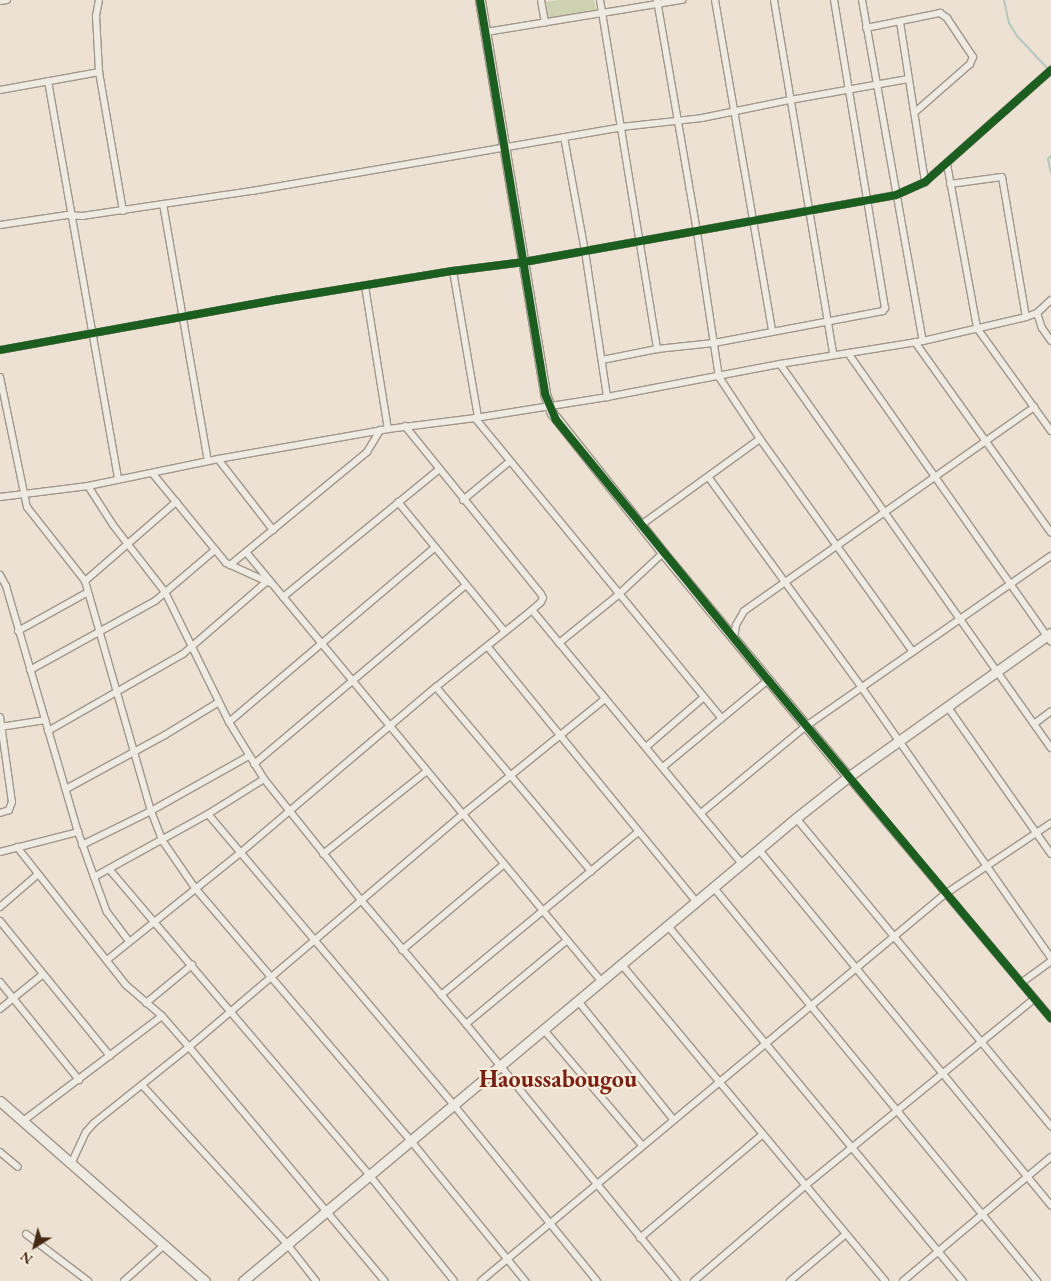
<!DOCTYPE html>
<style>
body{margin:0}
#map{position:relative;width:1051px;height:1281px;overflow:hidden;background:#ece1d2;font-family:"EB Garamond",serif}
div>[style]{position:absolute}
.green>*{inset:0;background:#cfd1b3}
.stream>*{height:2px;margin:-1px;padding:0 1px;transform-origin:1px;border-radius:1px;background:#b5c8bf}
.roads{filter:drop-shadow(1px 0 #a0968b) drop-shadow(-1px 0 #a0968b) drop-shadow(0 1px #a0968b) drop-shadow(0 -1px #a0968b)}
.street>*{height:6px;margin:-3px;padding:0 3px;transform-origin:3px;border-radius:3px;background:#efeae2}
.secondary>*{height:9px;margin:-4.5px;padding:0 4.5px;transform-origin:4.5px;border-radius:4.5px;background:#efeae2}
.cycleway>*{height:8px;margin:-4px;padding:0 4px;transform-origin:4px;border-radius:4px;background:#1b5e20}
span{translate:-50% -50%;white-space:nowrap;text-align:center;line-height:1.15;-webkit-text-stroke:4.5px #f9eddb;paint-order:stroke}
.district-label{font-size:24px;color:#7a1f14;font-weight:700}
.north{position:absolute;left:10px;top:1221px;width:50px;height:50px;-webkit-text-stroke:4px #f9eddb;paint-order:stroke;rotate:216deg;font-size:14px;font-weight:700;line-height:20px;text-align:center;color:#452914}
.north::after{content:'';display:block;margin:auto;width:18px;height:22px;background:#452914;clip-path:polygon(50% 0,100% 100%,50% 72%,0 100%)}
</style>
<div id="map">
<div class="green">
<i style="clip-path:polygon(558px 0,594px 0,597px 12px,548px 19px,546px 2px)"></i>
</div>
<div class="stream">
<i style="left:1004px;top:0;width:24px;rotate:78deg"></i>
<i style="left:1009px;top:23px;width:15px;rotate:58deg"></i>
<i style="left:1017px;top:36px;width:47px;rotate:46.7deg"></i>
<i style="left:1051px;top:156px;width:4px;rotate:135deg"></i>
<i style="left:1048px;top:159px;width:14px;rotate:78deg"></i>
</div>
<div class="roads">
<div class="street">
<i style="left:99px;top:0;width:16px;rotate:101deg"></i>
<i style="left:96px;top:16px;width:56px;rotate:86.9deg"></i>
<i style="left:99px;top:72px;width:141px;rotate:80.2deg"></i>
<i style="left:541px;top:0;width:23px;rotate:80deg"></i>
<i style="left:600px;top:0;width:354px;rotate:80.7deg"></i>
<i style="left:657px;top:0;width:235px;rotate:80.2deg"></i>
<i style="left:697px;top:232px;width:147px;rotate:81.4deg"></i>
<i style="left:719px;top:377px;width:74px;rotate:56.5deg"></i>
<i style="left:760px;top:439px;width:262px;rotate:54.3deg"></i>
<i style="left:715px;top:0;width:336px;rotate:80.2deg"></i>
<i style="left:774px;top:0;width:359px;rotate:80.5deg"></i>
<i style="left:862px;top:0;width:346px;rotate:79.9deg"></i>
<i style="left:0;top:1px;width:7px;rotate:-8deg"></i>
<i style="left:900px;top:22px;width:162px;rotate:81.1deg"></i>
<i style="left:866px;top:28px;width:76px;rotate:-11.5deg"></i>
<i style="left:940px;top:13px;width:9px;rotate:36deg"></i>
<i style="left:947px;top:18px;width:47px;rotate:56.3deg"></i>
<i style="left:973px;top:57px;width:8px;rotate:113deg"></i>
<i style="left:970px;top:64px;width:74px;rotate:138.8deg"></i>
<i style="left:486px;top:32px;width:199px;rotate:-9.3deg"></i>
<i style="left:48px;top:81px;width:404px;rotate:80deg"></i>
<i style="left:0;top:90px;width:101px;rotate:-10.3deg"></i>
<i style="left:564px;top:137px;width:116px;rotate:79.6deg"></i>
<i style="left:585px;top:251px;width:148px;rotate:81.4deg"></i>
<i style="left:947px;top:164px;width:167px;rotate:79.6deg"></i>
<i style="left:977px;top:328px;width:127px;rotate:54.3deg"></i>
<i style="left:950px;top:184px;width:52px;rotate:-7.7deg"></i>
<i style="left:1002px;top:177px;width:142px;rotate:80.3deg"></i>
<i style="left:163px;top:204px;width:261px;rotate:80.1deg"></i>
<i style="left:0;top:225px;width:68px;rotate:-8.5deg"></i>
<i style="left:67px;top:215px;width:15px;rotate:4deg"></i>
<i style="left:82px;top:216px;width:172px;rotate:-8.4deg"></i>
<i style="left:252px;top:191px;width:375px;rotate:-9.8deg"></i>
<i style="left:621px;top:127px;width:81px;rotate:-6.3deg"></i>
<i style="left:702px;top:118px;width:90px;rotate:-11.6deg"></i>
<i style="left:790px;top:100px;width:120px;rotate:-10.1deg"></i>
<i style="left:453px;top:271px;width:149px;rotate:80.3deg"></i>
<i style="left:365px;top:286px;width:145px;rotate:80.9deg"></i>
<i style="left:1037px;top:313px;width:16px;rotate:72deg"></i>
<i style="left:1042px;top:328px;width:16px;rotate:55deg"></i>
<i style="left:915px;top:342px;width:234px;rotate:54.5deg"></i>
<i style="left:0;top:350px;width:280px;rotate:-10.3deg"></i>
<i style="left:275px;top:300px;width:180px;rotate:-9.3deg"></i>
<i style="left:453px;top:271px;width:72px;rotate:-7.2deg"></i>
<i style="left:524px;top:262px;width:378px;rotate:-10.2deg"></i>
<i style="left:896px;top:195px;width:32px;rotate:-24deg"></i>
<i style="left:925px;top:182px;width:169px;rotate:-41.6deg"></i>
<i style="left:848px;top:353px;width:353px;rotate:54.9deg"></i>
<i style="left:602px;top:360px;width:56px;rotate:-11.3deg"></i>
<i style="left:657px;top:349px;width:57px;rotate:-6deg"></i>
<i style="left:714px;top:343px;width:172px;rotate:-10.7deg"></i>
<i style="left:883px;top:311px;width:4px;rotate:-56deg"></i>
<i style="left:885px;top:308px;width:312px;rotate:-99.4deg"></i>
<i style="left:780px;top:364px;width:470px;rotate:54.8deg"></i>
<i style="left:0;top:377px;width:133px;rotate:78.3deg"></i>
<i style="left:27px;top:507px;width:94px;rotate:51.9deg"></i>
<i style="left:85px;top:581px;width:239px;rotate:74deg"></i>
<i style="left:151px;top:811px;width:31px;rotate:69deg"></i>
<i style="left:162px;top:840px;width:58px;rotate:55.5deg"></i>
<i style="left:195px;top:888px;width:333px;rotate:49.5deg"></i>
<i style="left:411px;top:1141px;width:181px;rotate:50.8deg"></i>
<i style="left:475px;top:418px;width:388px;rotate:50.6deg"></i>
<i style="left:405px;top:426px;width:216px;rotate:51deg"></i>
<i style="left:541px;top:594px;width:4px;rotate:63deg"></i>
<i style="left:543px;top:598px;width:4px;rotate:117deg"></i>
<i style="left:541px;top:602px;width:12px;rotate:138deg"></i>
<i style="left:532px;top:610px;width:330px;rotate:50.4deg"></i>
<i style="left:218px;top:459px;width:90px;rotate:52.2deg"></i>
<i style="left:153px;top:474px;width:115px;rotate:50.6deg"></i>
<i style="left:226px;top:563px;width:48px;rotate:24.4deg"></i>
<i style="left:709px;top:478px;width:260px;rotate:53.9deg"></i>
<i style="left:862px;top:688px;width:330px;rotate:55deg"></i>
<i style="left:88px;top:486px;width:46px;rotate:57.3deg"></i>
<i style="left:113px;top:525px;width:85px;rotate:52.2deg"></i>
<i style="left:165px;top:592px;width:145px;rotate:63.8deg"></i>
<i style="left:229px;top:722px;width:67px;rotate:58.4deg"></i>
<i style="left:264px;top:779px;width:155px;rotate:51.3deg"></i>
<i style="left:361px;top:900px;width:162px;rotate:49.7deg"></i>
<i style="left:466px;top:1024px;width:332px;rotate:50.7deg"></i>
<i style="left:0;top:497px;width:89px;rotate:-7.1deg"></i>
<i style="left:88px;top:486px;width:133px;rotate:-11.7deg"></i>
<i style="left:218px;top:459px;width:173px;rotate:-10deg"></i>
<i style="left:388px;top:429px;width:88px;rotate:-7.2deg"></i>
<i style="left:475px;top:418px;width:134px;rotate:-9deg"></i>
<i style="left:607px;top:397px;width:176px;rotate:-10.8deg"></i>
<i style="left:780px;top:364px;width:145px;rotate:-9.1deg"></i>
<i style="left:923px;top:341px;width:106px;rotate:-13.1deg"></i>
<i style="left:1026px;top:317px;width:12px;rotate:-20deg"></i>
<i style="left:1037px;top:313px;width:19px;rotate:-43deg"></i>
<i style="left:463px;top:500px;width:60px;rotate:-39.6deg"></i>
<i style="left:398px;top:502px;width:168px;rotate:50.5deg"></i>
<i style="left:641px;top:525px;width:147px;rotate:-35.9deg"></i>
<i style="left:246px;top:552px;width:558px;rotate:50.38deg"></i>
<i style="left:230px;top:565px;width:178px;rotate:-39.5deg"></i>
<i style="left:367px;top:452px;width:26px;rotate:-59deg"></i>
<i style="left:0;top:575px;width:13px;rotate:61deg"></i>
<i style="left:6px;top:586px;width:256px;rotate:73.7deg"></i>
<i style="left:78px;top:832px;width:48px;rotate:70.4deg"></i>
<i style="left:94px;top:877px;width:37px;rotate:70deg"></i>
<i style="left:107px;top:912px;width:36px;rotate:53deg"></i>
<i style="left:85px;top:581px;width:121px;rotate:-41deg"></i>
<i style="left:283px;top:597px;width:200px;rotate:-39.3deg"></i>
<i style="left:18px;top:631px;width:80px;rotate:-29.1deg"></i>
<i style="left:734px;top:639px;width:14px;rotate:-82deg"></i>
<i style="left:736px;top:625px;width:16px;rotate:-60deg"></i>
<i style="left:744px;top:611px;width:355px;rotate:-35.1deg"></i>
<i style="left:559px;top:643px;width:76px;rotate:-39.1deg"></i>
<i style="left:618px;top:595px;width:62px;rotate:-43deg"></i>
<i style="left:487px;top:646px;width:332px;rotate:50.7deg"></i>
<i style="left:30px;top:670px;width:143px;rotate:-28.9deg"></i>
<i style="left:155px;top:601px;width:79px;rotate:-40.4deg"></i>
<i style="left:436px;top:687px;width:123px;rotate:-38.7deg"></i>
<i style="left:947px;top:706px;width:181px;rotate:54.9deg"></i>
<i style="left:0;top:717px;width:86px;rotate:82deg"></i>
<i style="left:12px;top:802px;width:9px;rotate:111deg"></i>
<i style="left:9px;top:810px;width:9px;rotate:162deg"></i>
<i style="left:229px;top:722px;width:270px;rotate:-40.3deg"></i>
<i style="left:1034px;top:724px;width:21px;rotate:-37deg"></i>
<i style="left:0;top:727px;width:46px;rotate:-8.8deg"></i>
<i style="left:48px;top:731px;width:155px;rotate:-29.7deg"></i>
<i style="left:183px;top:654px;width:110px;rotate:-40.9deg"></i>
<i style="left:646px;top:747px;width:75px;rotate:-40.7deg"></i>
<i style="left:254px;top:764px;width:277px;rotate:-40.2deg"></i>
<i style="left:663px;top:767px;width:136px;rotate:-39.6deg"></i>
<i style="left:848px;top:777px;width:315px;rotate:49.9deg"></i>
<i style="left:66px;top:789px;width:113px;rotate:-28.6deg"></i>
<i style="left:165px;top:735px;width:63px;rotate:-31.4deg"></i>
<i style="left:701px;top:813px;width:136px;rotate:-39.6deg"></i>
<i style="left:806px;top:726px;width:298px;rotate:-34.8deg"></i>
<i style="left:208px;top:814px;width:380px;rotate:49.8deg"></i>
<i style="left:453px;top:1104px;width:228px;rotate:50.9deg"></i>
<i style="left:796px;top:818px;width:400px;rotate:50.4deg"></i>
<i style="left:82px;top:845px;width:77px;rotate:-26.2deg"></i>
<i style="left:151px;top:811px;width:112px;rotate:-29.3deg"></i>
<i style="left:17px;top:847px;width:176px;rotate:51.7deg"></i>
<i style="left:126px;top:985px;width:48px;rotate:40.7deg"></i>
<i style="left:162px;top:1016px;width:41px;rotate:48.9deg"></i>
<i style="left:189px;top:1047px;width:305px;rotate:50.1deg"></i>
<i style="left:759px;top:850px;width:460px;rotate:50.6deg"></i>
<i style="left:0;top:852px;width:81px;rotate:-14.4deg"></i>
<i style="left:323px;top:854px;width:133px;rotate:-38.6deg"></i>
<i style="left:109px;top:869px;width:403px;rotate:49.6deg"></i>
<i style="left:370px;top:1176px;width:134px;rotate:51.3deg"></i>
<i style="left:94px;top:877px;width:130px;rotate:-28.9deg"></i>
<i style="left:208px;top:814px;width:66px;rotate:-32deg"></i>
<i style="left:714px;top:888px;width:509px;rotate:50.58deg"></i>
<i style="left:0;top:907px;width:49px;rotate:-40.9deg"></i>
<i style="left:0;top:921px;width:174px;rotate:50.8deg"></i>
<i style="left:668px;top:926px;width:462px;rotate:50.3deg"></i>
<i style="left:402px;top:950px;width:133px;rotate:-40.1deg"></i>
<i style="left:107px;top:960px;width:171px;rotate:-38.8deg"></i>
<i style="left:240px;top:853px;width:257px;rotate:-40.3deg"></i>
<i style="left:436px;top:687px;width:241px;rotate:49.9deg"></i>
<i style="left:622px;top:965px;width:411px;rotate:50.2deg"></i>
<i style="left:0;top:982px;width:126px;rotate:51.1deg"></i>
<i style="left:1021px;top:983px;width:37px;rotate:-36deg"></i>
<i style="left:441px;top:995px;width:256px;rotate:-39.6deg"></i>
<i style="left:578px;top:1001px;width:151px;rotate:51.2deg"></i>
<i style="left:146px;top:1003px;width:60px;rotate:-39.6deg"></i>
<i style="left:0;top:1009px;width:55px;rotate:-39.1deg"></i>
<i style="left:466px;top:1024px;width:131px;rotate:-39.7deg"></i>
<i style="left:544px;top:1030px;width:151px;rotate:49.6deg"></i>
<i style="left:142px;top:1085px;width:215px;rotate:47.6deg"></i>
<i style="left:287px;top:1244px;width:47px;rotate:51.9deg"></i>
<i style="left:23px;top:1121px;width:174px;rotate:-37.1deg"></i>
<i style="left:0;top:1152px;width:23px;rotate:40deg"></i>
<i style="left:71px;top:1164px;width:35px;rotate:-65deg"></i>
<i style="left:86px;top:1132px;width:12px;rotate:-48deg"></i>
<i style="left:94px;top:1123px;width:122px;rotate:-38.7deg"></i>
<i style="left:189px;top:1047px;width:360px;rotate:-40.4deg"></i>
<i style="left:463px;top:814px;width:183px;rotate:-39deg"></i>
<i style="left:26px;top:1234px;width:78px;rotate:37.2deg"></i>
<i style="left:640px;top:1238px;width:161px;rotate:-40.2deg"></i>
<i style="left:124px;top:1281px;width:52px;rotate:-41.9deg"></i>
<i style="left:481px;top:1281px;width:604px;rotate:-39.83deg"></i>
<i style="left:945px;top:894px;width:128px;rotate:-33.8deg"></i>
<i style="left:694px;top:1281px;width:148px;rotate:-40.6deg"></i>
<i style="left:806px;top:1185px;width:294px;rotate:-39.2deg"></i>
<i style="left:790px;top:1281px;width:73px;rotate:-40deg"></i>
<i style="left:903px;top:1281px;width:193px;rotate:-40deg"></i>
</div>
<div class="secondary">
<i style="left:480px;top:0;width:399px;rotate:80.6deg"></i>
<i style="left:545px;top:394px;width:20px;rotate:70deg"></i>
<i style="left:552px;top:413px;width:179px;rotate:51.6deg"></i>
<i style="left:663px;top:553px;width:291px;rotate:50.4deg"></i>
<i style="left:0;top:1101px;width:273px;rotate:41.3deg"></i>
<i style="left:243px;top:1281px;width:721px;rotate:-39.94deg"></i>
<i style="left:796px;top:818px;width:66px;rotate:-38.3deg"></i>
<i style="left:848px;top:777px;width:249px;rotate:-35.4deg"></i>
</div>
</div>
<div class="cycleway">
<i style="left:480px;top:0;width:399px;rotate:80.6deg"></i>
<i style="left:545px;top:394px;width:28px;rotate:67deg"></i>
<i style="left:556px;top:420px;width:335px;rotate:50.8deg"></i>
<i style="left:768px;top:680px;width:441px;rotate:50.1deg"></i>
<i style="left:0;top:350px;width:280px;rotate:-10.3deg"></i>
<i style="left:275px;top:300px;width:180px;rotate:-9.3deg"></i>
<i style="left:453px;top:271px;width:72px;rotate:-7.2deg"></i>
<i style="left:524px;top:262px;width:378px;rotate:-10.2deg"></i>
<i style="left:896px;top:195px;width:32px;rotate:-24deg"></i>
<i style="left:925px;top:182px;width:169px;rotate:-41.6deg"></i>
</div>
<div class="district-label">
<span style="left:558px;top:1079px">Haoussabougou</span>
</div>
<div class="north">N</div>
</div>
